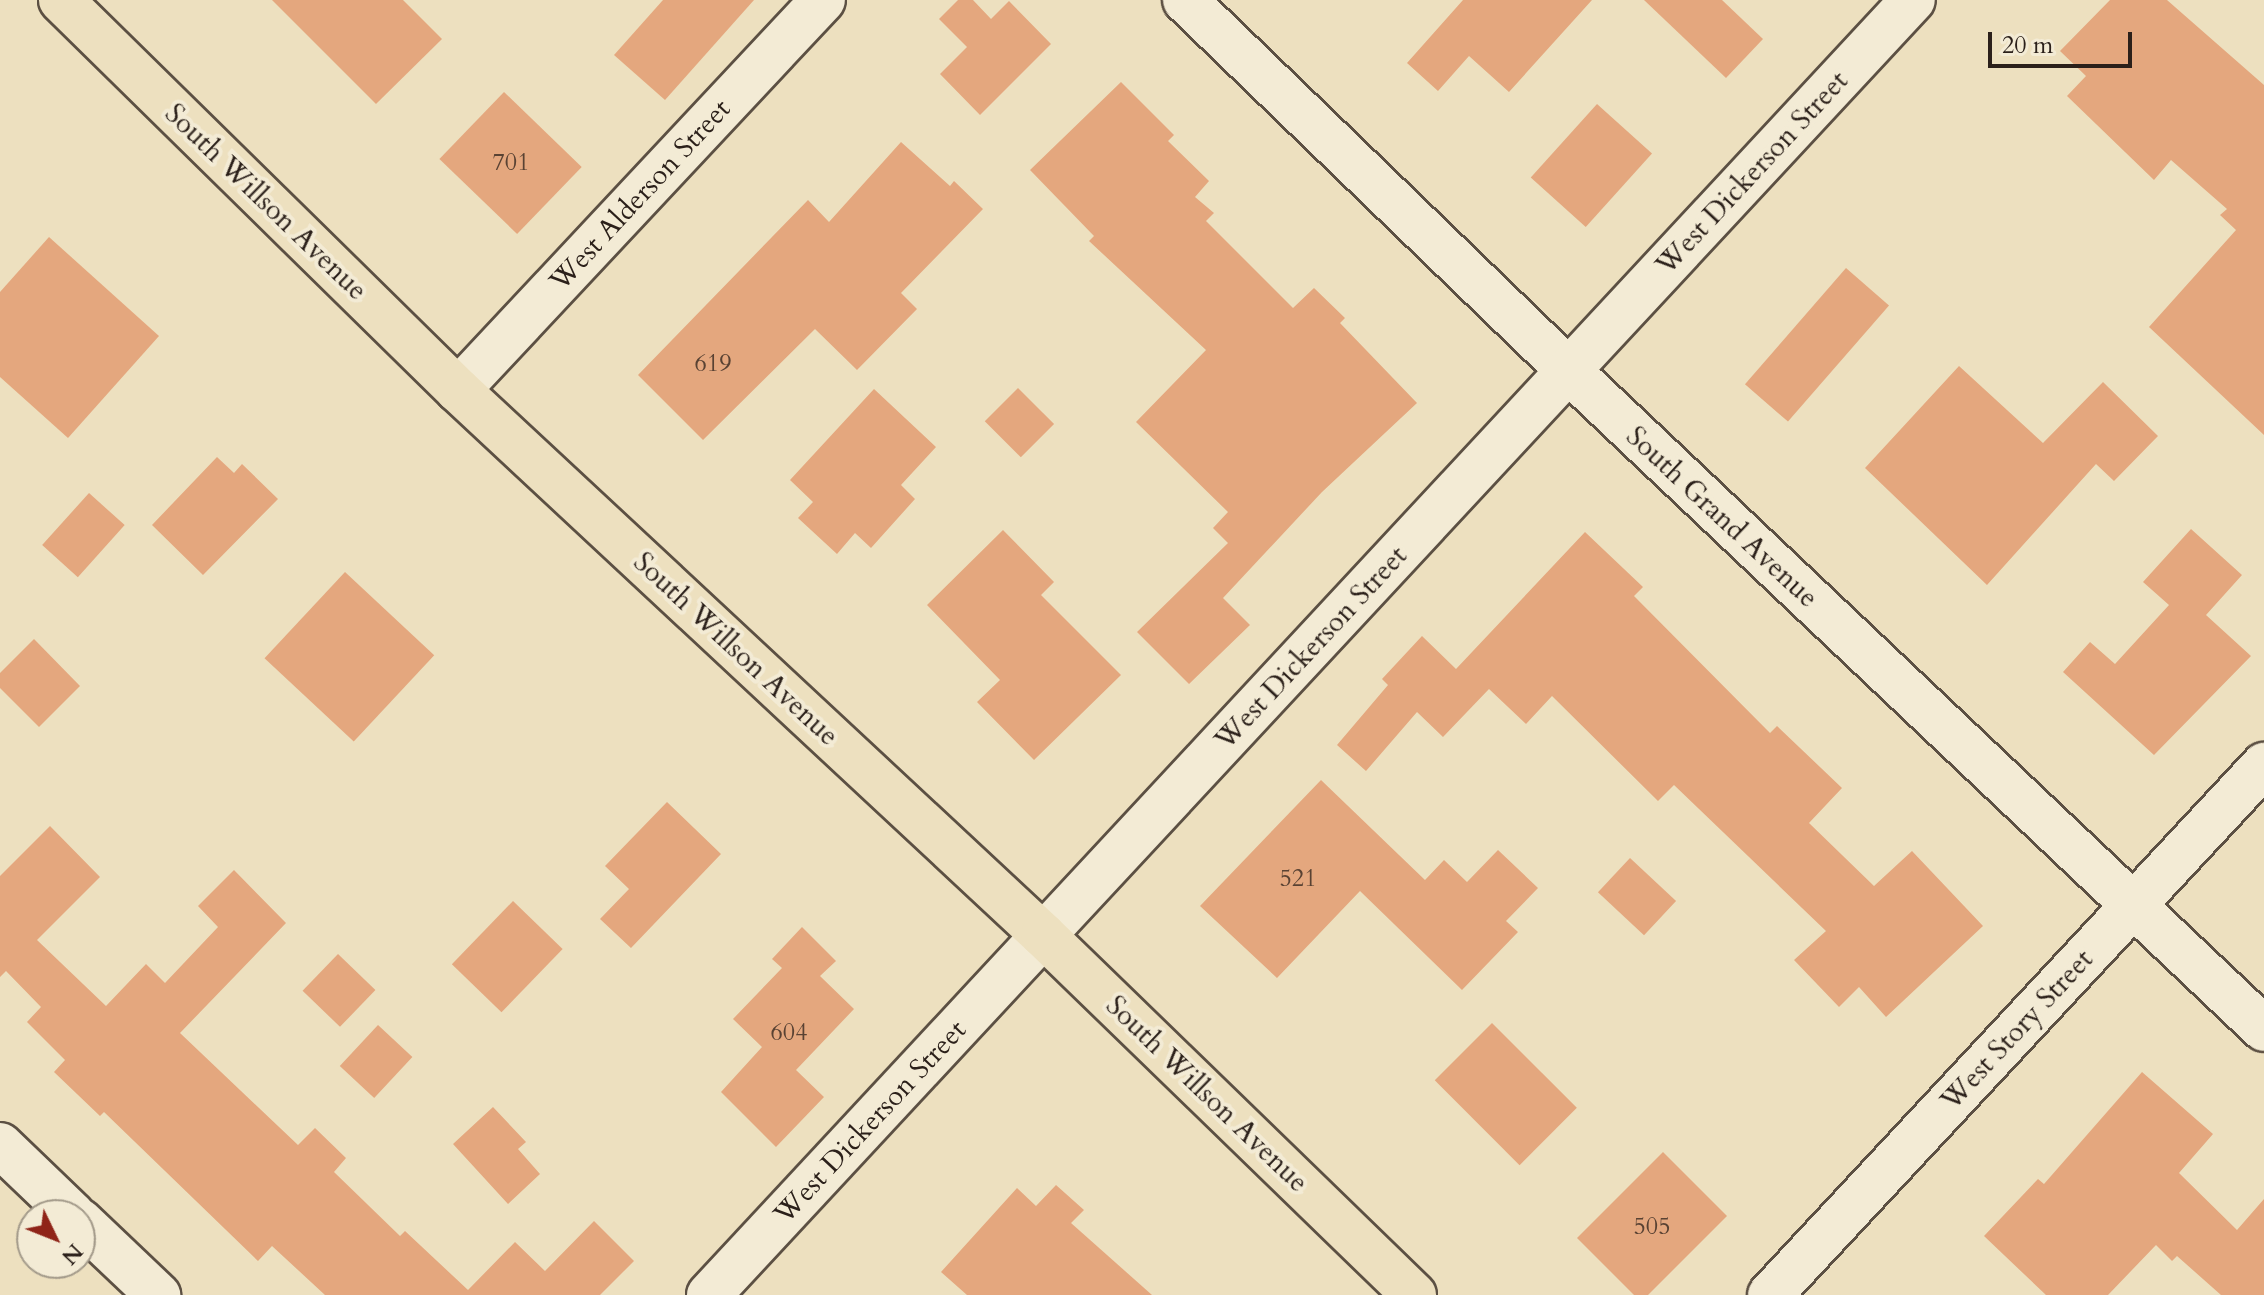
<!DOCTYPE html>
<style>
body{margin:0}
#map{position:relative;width:2264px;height:1295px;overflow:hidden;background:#ede0bf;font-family:Cardo,serif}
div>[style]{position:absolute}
.building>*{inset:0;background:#e4a77e;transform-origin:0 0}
.roads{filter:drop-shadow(2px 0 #5c5043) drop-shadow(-2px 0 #5c5043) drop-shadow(0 2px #5c5043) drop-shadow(0 -2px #5c5043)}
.minor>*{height:44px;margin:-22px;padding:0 22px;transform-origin:22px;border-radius:22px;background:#f3ebd5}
.major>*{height:44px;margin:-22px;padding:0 22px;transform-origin:22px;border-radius:22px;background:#ede0bf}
span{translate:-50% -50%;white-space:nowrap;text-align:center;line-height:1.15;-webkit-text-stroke:8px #f3ebd5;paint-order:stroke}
.number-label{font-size:24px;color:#594233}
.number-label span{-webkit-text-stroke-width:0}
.street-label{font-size:28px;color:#2b201a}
.north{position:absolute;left:16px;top:1199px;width:80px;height:80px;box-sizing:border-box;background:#f3ebd5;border:2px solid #a39a8a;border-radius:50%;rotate:133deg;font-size:22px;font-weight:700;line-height:32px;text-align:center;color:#2b201a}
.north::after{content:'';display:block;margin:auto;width:28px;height:36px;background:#8f2418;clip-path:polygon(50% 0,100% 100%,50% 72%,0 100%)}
.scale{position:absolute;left:1988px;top:32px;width:144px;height:36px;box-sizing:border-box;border:4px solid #2b201a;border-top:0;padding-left:10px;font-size:24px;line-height:28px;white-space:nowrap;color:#2b201a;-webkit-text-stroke:6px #f3ebd5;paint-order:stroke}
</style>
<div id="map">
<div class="building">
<i style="clip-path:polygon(272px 0,403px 0,442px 39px,376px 104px)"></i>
<i style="clip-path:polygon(663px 0,754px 0,665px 100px,614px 55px)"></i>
<i style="clip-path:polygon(958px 0,973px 0,991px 19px,1009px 1px,1051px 44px,980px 115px,940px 74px,967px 47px,939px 19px)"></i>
<i style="clip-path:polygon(1463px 0,1592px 0,1509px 92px,1469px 56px,1438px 91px,1407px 63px)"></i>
<i style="clip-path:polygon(1644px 0,1722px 0,1763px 39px,1726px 78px)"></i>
<i style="clip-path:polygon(2110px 0,2167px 0,2264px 85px,2264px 435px,2149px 327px,2236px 230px,2220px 215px,2227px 209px,2171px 160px,2154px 180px,2067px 96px,2086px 76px,2060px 51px)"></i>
<i style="clip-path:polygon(1121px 82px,1174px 135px,1168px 141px,1209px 181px,1195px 197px,1214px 213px,1206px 221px,1293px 308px,1314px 288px,1345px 318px,1340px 323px,1417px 403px,1322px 492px,1223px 598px,1250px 625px,1189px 684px,1137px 632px,1228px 543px,1213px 528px,1228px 512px,1136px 422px,1206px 350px,1089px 241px,1094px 236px,1030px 170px)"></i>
<i style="left:504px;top:92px;width:108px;height:93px;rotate:44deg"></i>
<i style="left:1597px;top:104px;width:74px;height:99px;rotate:42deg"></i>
<i style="clip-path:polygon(901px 142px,950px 186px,954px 181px,983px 209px,901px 293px,917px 309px,857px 370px,815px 329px,703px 440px,638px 375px,808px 200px,829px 222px)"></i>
<i style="clip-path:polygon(49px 237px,159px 336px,68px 438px,0 377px,0 292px)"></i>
<i style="left:1846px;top:268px;width:57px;height:154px;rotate:41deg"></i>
<i style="clip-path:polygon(1959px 366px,2043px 443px,2103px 382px,2158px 436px,2114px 481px,2096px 464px,1987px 585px,1865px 468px)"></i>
<i style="left:1018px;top:388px;width:51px;height:47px;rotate:45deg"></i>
<i style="clip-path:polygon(874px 389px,936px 447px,901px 485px,915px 499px,871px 548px,855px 533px,837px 554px,798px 518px,813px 502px,790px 480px)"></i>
<i style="clip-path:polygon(217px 457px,234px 473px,242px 464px,278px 499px,203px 575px,152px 525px)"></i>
<i style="left:89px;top:493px;width:48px;height:70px;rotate:42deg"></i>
<i style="clip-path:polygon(2191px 529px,2242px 575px,2206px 615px,2251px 656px,2154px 755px,2063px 672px,2090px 642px,2115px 664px,2169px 605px,2143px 582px)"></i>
<i style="clip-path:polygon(1003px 530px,1054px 582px,1041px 595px,1121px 675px,1034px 760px,977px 702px,1000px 680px,927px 605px)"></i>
<i style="clip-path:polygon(1585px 532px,1643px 587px,1634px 596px,1770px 733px,1777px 726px,1842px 788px,1809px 823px,1874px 886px,1912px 851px,1983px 926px,1886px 1017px,1859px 987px,1839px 1007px,1794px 960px,1826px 931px,1674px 785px,1658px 801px,1552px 696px,1526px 724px,1489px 689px,1443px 737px,1417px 712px,1366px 771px,1337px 745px,1388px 685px,1382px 679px,1422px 636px,1456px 669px)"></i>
<i style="left:345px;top:572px;width:122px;height:118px;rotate:43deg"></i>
<i style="clip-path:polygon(34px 639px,80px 686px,39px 727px,0 688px,0 673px)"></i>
<i style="clip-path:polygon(1321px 780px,1425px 880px,1444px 860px,1467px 882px,1498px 850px,1538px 888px,1506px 921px,1518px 932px,1462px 990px,1360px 891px,1277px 978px,1200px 906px)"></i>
<i style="clip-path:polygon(667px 802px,721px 854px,631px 948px,600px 919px,629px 889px,605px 866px)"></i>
<i style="clip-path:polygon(50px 826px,100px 877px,37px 940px,106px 1006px,146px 964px,165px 983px,218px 927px,198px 906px,234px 870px,286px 923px,180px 1033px,298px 1145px,315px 1128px,346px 1158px,334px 1172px,400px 1236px,405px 1231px,468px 1290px,515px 1242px,545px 1271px,594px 1221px,634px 1261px,600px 1295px,325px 1295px,272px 1246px,258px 1261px,104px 1112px,100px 1116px,54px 1072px,65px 1060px,27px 1022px,41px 1007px,6px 971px,0 977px,0 876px)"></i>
<i style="left:1630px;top:858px;width:63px;height:47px;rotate:43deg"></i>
<i style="left:513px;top:901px;width:69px;height:88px;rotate:44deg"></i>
<i style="clip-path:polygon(802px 927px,836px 961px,820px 976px,854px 1009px,796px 1070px,824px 1097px,776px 1147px,721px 1092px,762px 1047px,733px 1019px,782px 968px,772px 959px)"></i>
<i style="left:338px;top:954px;width:52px;height:51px;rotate:44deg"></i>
<i style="left:1492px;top:1023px;width:120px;height:81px;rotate:45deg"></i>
<i style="left:378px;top:1025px;width:47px;height:56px;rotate:43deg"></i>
<i style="clip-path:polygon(2142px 1072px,2213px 1134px,2179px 1173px,2237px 1230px,2264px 1199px,2264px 1295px,2221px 1295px,2177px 1256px,2172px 1261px,2156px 1245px,2108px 1295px,2046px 1295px,1984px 1236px,2038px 1179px,2044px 1184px)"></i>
<i style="clip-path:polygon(493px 1107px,526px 1142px,518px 1149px,540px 1174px,508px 1204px,453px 1144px)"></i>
<i style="clip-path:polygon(1663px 1152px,1727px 1216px,1648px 1295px,1634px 1295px,1577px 1238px)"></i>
<i style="clip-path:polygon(1056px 1185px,1084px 1210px,1071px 1223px,1152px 1295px,967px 1295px,941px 1272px,1017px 1188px,1036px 1206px)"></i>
</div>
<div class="roads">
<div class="minor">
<i style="left:1185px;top:0;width:534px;rotate:44.01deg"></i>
<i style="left:1569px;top:371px;width:957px;rotate:43.43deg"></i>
<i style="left:458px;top:390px;width:534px;rotate:-46.9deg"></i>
<i style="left:0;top:1145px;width:101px;rotate:43.8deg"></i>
<i style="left:80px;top:1221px;width:108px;rotate:43.5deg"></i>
<i style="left:709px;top:1295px;width:1768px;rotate:-47.09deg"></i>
<i style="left:1770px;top:1295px;width:725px;rotate:-47.01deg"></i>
</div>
<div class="major">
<i style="left:61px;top:0;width:557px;rotate:44.49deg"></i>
<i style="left:458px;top:390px;width:800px;rotate:42.97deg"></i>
<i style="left:1043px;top:935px;width:517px;rotate:44.14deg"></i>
</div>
</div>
<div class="number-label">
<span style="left:511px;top:163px">701</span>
<span style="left:713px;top:364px">619</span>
<span style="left:1298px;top:879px">521</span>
<span style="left:789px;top:1033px">604</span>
<span style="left:1652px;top:1227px">505</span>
</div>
<div class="street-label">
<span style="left:1752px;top:173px;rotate:-47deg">West Dickerson Street</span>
<span style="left:640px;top:195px;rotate:-47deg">West Alderson Street</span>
<span style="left:266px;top:202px;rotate:44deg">South Willson Avenue</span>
<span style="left:1722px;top:517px;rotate:43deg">South Grand Avenue</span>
<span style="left:1311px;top:648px;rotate:-47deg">West Dickerson Street</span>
<span style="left:736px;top:649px;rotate:43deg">South Willson Avenue</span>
<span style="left:2017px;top:1030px;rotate:-47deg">West Story Street</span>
<span style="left:1207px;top:1094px;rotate:44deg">South Willson Avenue</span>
<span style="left:870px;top:1122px;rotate:-47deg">West Dickerson Street</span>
</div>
<div class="north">N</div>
<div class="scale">20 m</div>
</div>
